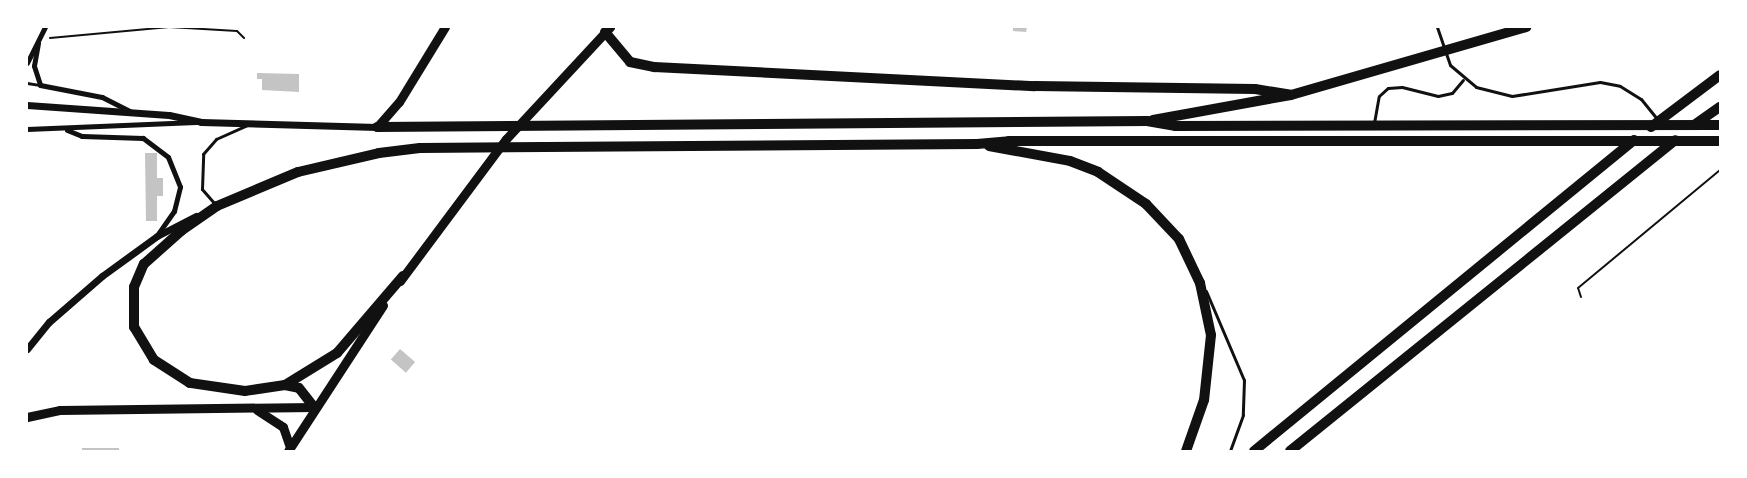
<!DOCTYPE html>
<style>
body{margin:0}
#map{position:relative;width:1747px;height:478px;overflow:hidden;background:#fff;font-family:Bitter,serif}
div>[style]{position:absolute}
.building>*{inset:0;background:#c4c4c4;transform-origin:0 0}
.path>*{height:2px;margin:-1px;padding:0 1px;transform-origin:1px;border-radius:1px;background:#111}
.service>*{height:3px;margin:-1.5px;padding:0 1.5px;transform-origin:1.5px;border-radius:1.5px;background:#111}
.minor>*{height:5px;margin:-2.5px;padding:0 2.5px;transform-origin:2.5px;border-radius:2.5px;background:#111}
.tertiary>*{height:7px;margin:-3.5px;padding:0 3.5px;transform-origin:3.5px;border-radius:3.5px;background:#111}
.primary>*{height:9px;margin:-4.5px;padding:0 4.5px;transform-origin:4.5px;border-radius:4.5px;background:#111}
.motorway>*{height:10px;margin:-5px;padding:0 5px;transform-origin:5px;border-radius:5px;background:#111}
span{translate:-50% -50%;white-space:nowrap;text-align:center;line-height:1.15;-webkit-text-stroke:6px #fff;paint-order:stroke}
.frame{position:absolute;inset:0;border:28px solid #fff;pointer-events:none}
</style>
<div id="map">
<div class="building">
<i style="clip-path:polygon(1013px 27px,1027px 27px,1026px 32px,1013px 31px)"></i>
<i style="clip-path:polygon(257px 73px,299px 74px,299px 92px,262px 90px,262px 79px,257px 79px)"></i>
<i style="clip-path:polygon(145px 153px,157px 153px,157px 178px,163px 178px,163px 196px,157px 196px,157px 221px,146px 221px)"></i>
<i style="left:400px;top:349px;width:20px;height:14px;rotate:41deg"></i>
<i style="left:82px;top:448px;width:37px;height:3px"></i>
</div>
<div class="path">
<i style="left:50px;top:38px;width:120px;rotate:-5.3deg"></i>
<i style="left:169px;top:27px;width:68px;rotate:3.4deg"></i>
<i style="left:237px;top:31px;width:10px;rotate:45deg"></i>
<i style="left:1581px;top:297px;width:9px;rotate:-108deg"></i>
<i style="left:1578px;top:288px;width:185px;rotate:-39.7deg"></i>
</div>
<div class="service">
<i style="left:1437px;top:27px;width:40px;rotate:71.1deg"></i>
<i style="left:1450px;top:65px;width:34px;rotate:40deg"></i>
<i style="left:1476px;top:87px;width:37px;rotate:14deg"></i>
<i style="left:1512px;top:96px;width:89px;rotate:-9deg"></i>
<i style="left:1600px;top:82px;width:20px;rotate:11deg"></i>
<i style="left:1620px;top:86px;width:25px;rotate:32deg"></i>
<i style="left:1641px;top:99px;width:26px;rotate:51deg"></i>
<i style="left:27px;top:83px;width:12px;rotate:9deg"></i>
<i style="left:1374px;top:123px;width:27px;rotate:-80deg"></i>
<i style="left:1379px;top:96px;width:12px;rotate:-42deg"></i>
<i style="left:1388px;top:88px;width:14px;rotate:-4deg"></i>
<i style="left:1402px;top:87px;width:37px;rotate:14deg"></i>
<i style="left:1438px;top:96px;width:14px;rotate:-12deg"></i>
<i style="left:1452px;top:93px;width:17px;rotate:-50deg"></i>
<i style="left:215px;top:204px;width:20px;rotate:-131deg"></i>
<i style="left:202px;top:189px;width:35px;rotate:-88deg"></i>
<i style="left:203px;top:154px;width:20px;rotate:-49deg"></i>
<i style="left:216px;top:139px;width:34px;rotate:-24deg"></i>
<i style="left:1206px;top:291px;width:97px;rotate:66.9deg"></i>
<i style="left:1244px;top:380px;width:35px;rotate:92deg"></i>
<i style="left:1243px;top:415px;width:38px;rotate:110deg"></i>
</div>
<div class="minor">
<i style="left:38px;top:43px;width:23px;rotate:100deg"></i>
<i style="left:34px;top:66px;width:20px;rotate:72deg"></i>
<i style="left:40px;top:85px;width:63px;rotate:11deg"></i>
<i style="left:102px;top:97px;width:31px;rotate:27deg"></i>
<i style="left:27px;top:63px;width:40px;rotate:-63.4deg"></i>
<i style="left:27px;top:129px;width:169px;rotate:-2.4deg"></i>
<i style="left:67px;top:130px;width:16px;rotate:22deg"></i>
<i style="left:82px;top:136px;width:61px;rotate:1.9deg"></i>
<i style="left:143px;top:138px;width:31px;rotate:37deg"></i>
<i style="left:168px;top:157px;width:32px;rotate:68deg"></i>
<i style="left:180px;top:187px;width:25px;rotate:104deg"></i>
<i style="left:174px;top:211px;width:28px;rotate:125deg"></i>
</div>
<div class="tertiary">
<i style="left:27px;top:105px;width:142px;rotate:4deg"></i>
<i style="left:169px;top:115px;width:33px;rotate:12deg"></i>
<i style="left:201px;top:122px;width:176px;rotate:1.6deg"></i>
<i style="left:27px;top:349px;width:35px;rotate:-51deg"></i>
<i style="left:49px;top:322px;width:70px;rotate:-41deg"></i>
<i style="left:102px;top:276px;width:68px;rotate:-36deg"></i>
<i style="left:157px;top:236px;width:44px;rotate:-27.1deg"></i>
</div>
<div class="primary">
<i style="left:377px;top:127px;width:33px;rotate:-49deg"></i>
<i style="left:399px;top:102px;width:88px;rotate:-58.5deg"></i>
<i style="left:400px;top:281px;width:177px;rotate:-53.3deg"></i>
<i style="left:506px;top:139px;width:153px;rotate:-47.1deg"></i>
<i style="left:257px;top:410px;width:31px;rotate:33deg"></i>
<i style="left:283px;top:427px;width:21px;rotate:71deg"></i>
<i style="left:27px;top:417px;width:34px;rotate:-12deg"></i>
<i style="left:60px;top:410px;width:254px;rotate:-0.7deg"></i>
<i style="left:288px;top:451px;width:174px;rotate:-56.9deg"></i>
</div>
<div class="motorway">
<i style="left:605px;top:32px;width:39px;rotate:50deg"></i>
<i style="left:630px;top:62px;width:25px;rotate:12deg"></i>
<i style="left:654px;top:67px;width:381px;rotate:2.9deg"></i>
<i style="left:1035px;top:86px;width:220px;rotate:0.8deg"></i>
<i style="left:1255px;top:89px;width:36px;rotate:9deg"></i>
<i style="left:1153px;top:120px;width:140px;rotate:-10.3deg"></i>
<i style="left:1291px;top:95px;width:245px;rotate:-16.1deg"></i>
<i style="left:1694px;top:125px;width:32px;rotate:-35deg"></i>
<i style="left:377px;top:127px;width:770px;rotate:-0.45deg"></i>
<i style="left:1147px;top:121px;width:28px;rotate:10deg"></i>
<i style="left:1175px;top:126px;width:545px;rotate:-0.11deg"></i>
<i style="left:1651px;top:127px;width:86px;rotate:-37deg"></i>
<i style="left:989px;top:146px;width:82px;rotate:10.5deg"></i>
<i style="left:1070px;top:161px;width:30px;rotate:21deg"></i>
<i style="left:1098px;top:172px;width:58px;rotate:33.7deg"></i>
<i style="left:1146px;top:204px;width:48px;rotate:46.7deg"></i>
<i style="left:1179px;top:239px;width:49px;rotate:64.5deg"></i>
<i style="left:1200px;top:283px;width:53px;rotate:78.1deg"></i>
<i style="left:1211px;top:335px;width:65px;rotate:96.1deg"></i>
<i style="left:1204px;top:400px;width:54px;rotate:109.4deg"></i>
<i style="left:403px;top:276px;width:101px;rotate:130.6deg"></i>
<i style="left:337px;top:353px;width:61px;rotate:148.4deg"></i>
<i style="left:285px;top:385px;width:40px;rotate:171.5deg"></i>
<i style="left:245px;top:391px;width:56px;rotate:-171.7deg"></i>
<i style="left:190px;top:383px;width:43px;rotate:-147.4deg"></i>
<i style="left:154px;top:360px;width:39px;rotate:-121deg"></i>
<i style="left:134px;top:327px;width:40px;rotate:-90deg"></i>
<i style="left:134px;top:287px;width:25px;rotate:-67deg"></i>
<i style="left:144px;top:264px;width:50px;rotate:-41.7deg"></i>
<i style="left:181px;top:231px;width:44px;rotate:-34.8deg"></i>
<i style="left:217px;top:206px;width:88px;rotate:-22.8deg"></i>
<i style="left:298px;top:172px;width:83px;rotate:-13.2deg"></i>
<i style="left:379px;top:153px;width:41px;rotate:-7deg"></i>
<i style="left:420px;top:148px;width:557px;rotate:-0.41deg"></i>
<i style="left:977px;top:144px;width:32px;rotate:-5deg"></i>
<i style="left:1009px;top:141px;width:711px"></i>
<i style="left:285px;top:385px;width:14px;rotate:12deg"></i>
<i style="left:299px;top:388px;width:24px;rotate:52deg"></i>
<i style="left:1254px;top:451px;width:491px;rotate:-39.3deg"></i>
<i style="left:1290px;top:451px;width:495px;rotate:-38.9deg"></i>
</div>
<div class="frame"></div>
</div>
